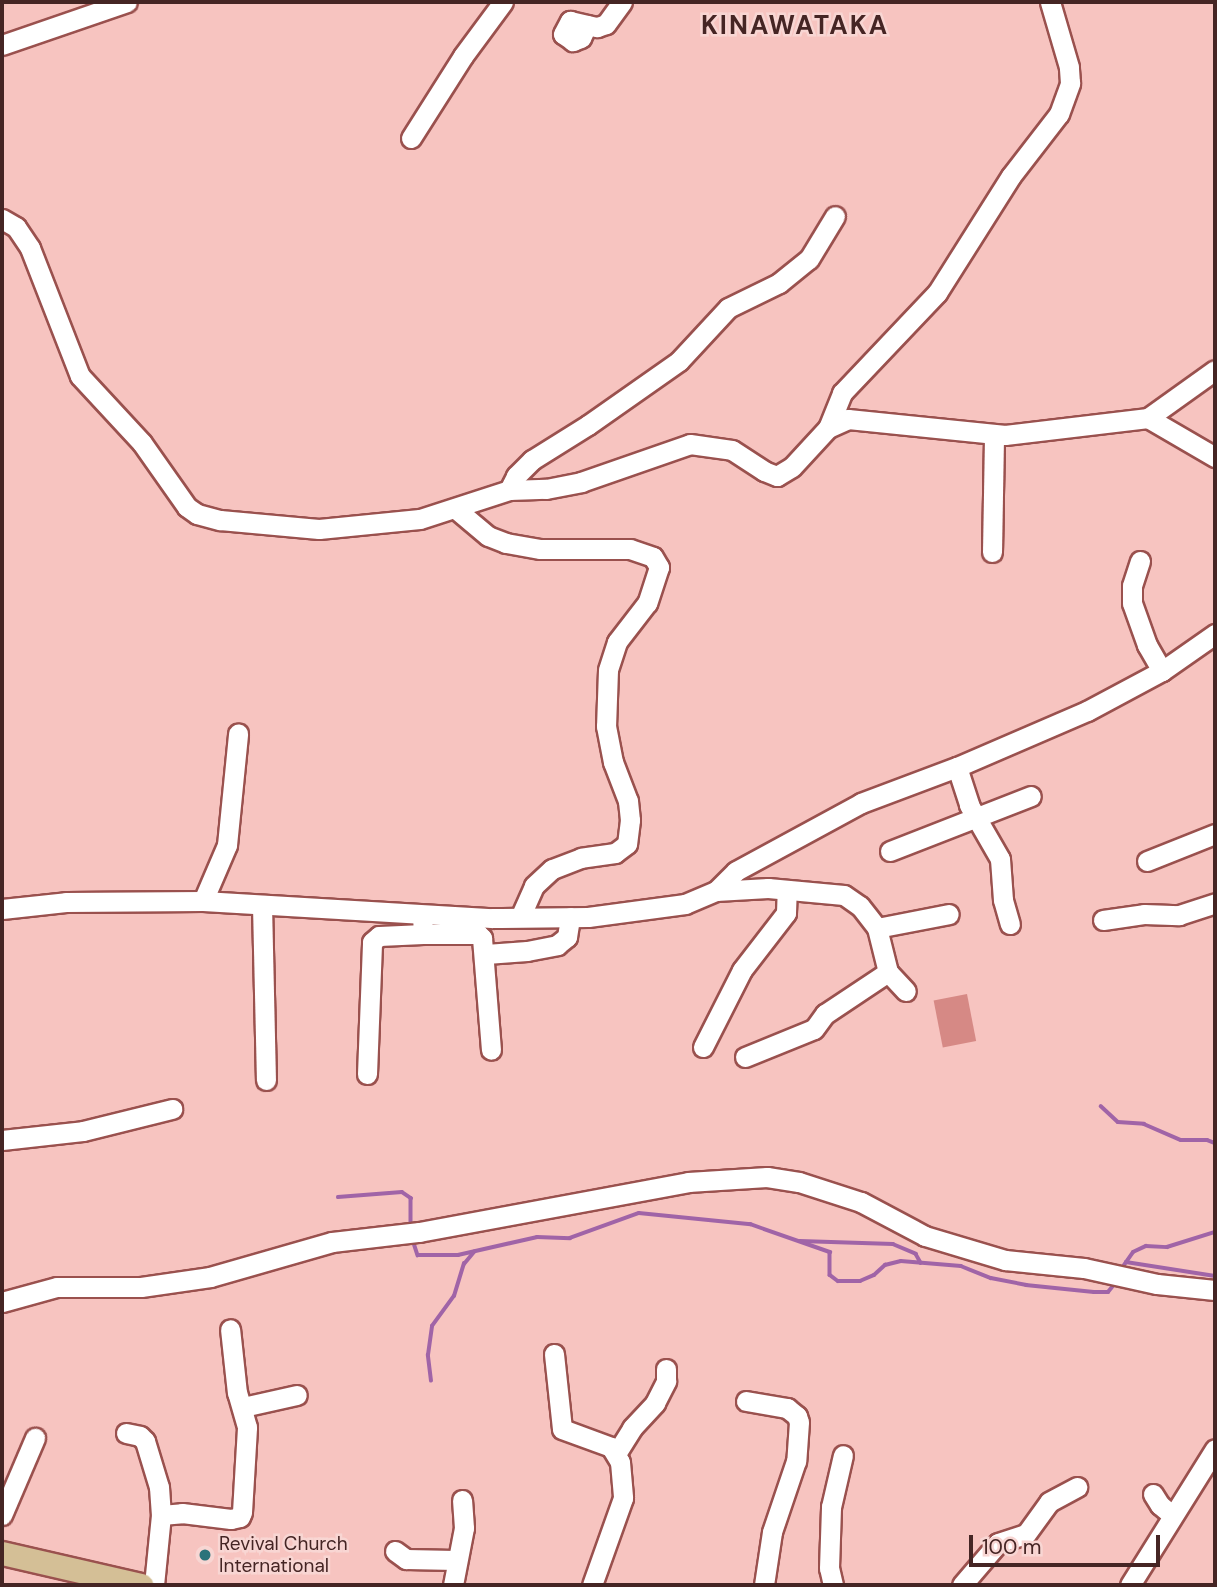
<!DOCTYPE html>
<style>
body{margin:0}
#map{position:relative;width:1217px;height:1587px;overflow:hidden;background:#f7c4c0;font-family:"DM Sans",sans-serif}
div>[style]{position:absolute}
.green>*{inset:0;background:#d68985;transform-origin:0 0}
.stream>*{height:3.5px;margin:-1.75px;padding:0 1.75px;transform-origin:1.75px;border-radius:1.75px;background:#a064a7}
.roads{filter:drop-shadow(2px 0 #9a514e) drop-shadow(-2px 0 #9a514e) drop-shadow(0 2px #9a514e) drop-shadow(0 -2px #9a514e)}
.minor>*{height:19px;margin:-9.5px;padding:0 9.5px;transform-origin:9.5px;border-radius:9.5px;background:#fff}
.major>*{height:23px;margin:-11.5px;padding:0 11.5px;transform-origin:11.5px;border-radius:11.5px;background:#d4bf96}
.dots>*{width:19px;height:19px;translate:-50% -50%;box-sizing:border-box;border:4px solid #f8d6d3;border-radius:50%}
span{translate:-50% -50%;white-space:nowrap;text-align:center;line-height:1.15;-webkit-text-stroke:5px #f8d6d3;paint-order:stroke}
.poi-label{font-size:19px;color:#452524}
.left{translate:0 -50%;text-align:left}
.district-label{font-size:26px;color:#452524;font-weight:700;letter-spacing:2px}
.frame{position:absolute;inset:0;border:4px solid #452524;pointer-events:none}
.scale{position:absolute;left:969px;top:1535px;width:191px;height:32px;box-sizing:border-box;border:4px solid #452524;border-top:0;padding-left:9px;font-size:21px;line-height:24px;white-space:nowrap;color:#452524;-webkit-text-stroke:5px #f8d6d3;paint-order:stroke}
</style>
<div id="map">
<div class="green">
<i style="left:967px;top:994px;width:48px;height:34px;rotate:79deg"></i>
</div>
<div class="stream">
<i style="left:1101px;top:1106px;width:23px;rotate:43deg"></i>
<i style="left:1118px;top:1122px;width:26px;rotate:4deg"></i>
<i style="left:1144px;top:1124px;width:40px;rotate:23.4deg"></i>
<i style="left:1181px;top:1140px;width:26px"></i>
<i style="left:1207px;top:1140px;width:9px;rotate:21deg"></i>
<i style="left:338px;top:1197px;width:64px;rotate:-4.5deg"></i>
<i style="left:402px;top:1192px;width:11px;rotate:34deg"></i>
<i style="left:411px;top:1198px;width:28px;rotate:90deg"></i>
<i style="left:413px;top:1240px;width:16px;rotate:72deg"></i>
<i style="left:418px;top:1255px;width:40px"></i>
<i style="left:458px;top:1255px;width:81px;rotate:-12.8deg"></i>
<i style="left:537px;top:1237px;width:33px;rotate:2deg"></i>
<i style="left:570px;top:1238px;width:73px;rotate:-19.9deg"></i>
<i style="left:639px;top:1213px;width:112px;rotate:5.7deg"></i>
<i style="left:750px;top:1224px;width:85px;rotate:19.3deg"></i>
<i style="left:830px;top:1252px;width:23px;rotate:90deg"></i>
<i style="left:830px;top:1275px;width:10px;rotate:37deg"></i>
<i style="left:838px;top:1281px;width:22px"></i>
<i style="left:860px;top:1281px;width:15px;rotate:-23deg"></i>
<i style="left:874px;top:1275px;width:15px;rotate:-42deg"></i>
<i style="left:885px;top:1265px;width:16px;rotate:-14deg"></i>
<i style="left:901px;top:1261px;width:60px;rotate:4.8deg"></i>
<i style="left:961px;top:1266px;width:32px;rotate:22deg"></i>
<i style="left:991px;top:1278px;width:36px;rotate:11deg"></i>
<i style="left:1026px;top:1285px;width:68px;rotate:5.9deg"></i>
<i style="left:1094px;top:1292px;width:14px"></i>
<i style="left:1108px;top:1292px;width:13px;rotate:-51deg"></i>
<i style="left:800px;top:1241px;width:93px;rotate:1.8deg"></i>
<i style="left:893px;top:1244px;width:25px;rotate:23deg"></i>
<i style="left:916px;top:1254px;width:10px;rotate:61deg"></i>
<i style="left:1126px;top:1262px;width:90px;rotate:8.9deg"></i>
<i style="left:1122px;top:1268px;width:19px;rotate:-55deg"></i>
<i style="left:1133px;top:1252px;width:14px;rotate:-25deg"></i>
<i style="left:1146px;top:1246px;width:21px;rotate:3deg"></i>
<i style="left:1167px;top:1247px;width:50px;rotate:-17.4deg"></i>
<i style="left:431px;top:1381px;width:26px;rotate:-97deg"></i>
<i style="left:428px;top:1355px;width:29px;rotate:-82deg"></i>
<i style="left:432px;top:1326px;width:37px;rotate:-54deg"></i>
<i style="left:454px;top:1296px;width:34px;rotate:-73deg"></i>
<i style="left:464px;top:1264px;width:16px;rotate:-50deg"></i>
</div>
<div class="roads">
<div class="minor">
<i style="left:587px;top:25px;width:14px;rotate:115deg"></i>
<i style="left:581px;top:38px;width:9px;rotate:159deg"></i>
<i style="left:573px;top:41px;width:12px;rotate:-145deg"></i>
<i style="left:563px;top:34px;width:15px;rotate:-62deg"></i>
<i style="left:570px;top:21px;width:28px;rotate:13deg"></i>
<i style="left:597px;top:27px;width:9px;rotate:-18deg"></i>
<i style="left:606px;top:24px;width:27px;rotate:-54deg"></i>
<i style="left:2px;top:45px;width:132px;rotate:-19deg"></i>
<i style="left:411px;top:138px;width:97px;rotate:-57.6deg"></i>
<i style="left:463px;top:56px;width:67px;rotate:-53.5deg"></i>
<i style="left:2px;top:219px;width:16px;rotate:30deg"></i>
<i style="left:16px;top:227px;width:25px;rotate:56deg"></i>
<i style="left:30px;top:248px;width:137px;rotate:68.7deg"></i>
<i style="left:80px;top:376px;width:91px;rotate:47.2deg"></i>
<i style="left:142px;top:443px;width:78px;rotate:54.9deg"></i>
<i style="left:187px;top:507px;width:12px;rotate:35deg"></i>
<i style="left:197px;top:514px;width:24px;rotate:15deg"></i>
<i style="left:220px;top:520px;width:99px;rotate:5.2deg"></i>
<i style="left:319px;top:529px;width:101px;rotate:-5.7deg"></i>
<i style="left:420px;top:519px;width:94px;rotate:-18deg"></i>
<i style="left:509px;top:490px;width:37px;rotate:-2deg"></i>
<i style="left:546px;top:489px;width:36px;rotate:-11deg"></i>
<i style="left:581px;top:482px;width:115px;rotate:-19.2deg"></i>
<i style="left:690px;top:444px;width:42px;rotate:8.1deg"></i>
<i style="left:732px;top:450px;width:38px;rotate:33deg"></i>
<i style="left:764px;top:471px;width:14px;rotate:21deg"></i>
<i style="left:777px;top:476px;width:17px;rotate:-31deg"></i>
<i style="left:792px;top:467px;width:53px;rotate:-47.3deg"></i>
<i style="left:828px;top:428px;width:22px;rotate:-24deg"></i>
<i style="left:848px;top:419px;width:158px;rotate:5.8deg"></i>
<i style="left:1005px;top:435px;width:144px;rotate:-6.8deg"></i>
<i style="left:1148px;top:418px;width:78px;rotate:30.2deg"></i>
<i style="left:1148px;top:418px;width:82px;rotate:-35.6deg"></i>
<i style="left:828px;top:428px;width:38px;rotate:-68deg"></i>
<i style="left:842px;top:393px;width:138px;rotate:-46.5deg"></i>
<i style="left:937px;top:293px;width:138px;rotate:-57.7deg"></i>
<i style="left:1011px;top:176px;width:78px;rotate:-52.3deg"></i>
<i style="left:1059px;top:114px;width:33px;rotate:-70deg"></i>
<i style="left:1070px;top:83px;width:16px;rotate:-94deg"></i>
<i style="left:1069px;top:67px;width:68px;rotate:-106.3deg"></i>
<i style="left:509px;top:490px;width:16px;rotate:-63deg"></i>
<i style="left:516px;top:476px;width:23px;rotate:-45deg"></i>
<i style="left:532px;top:460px;width:66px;rotate:-32deg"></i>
<i style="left:588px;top:425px;width:111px;rotate:-35.1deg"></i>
<i style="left:679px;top:361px;width:72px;rotate:-47.2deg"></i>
<i style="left:728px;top:308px;width:57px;rotate:-26.1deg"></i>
<i style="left:779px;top:283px;width:38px;rotate:-39deg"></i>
<i style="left:809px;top:259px;width:50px;rotate:-58.8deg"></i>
<i style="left:457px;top:510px;width:40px;rotate:40deg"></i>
<i style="left:488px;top:536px;width:19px;rotate:21deg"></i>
<i style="left:506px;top:543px;width:35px;rotate:10deg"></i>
<i style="left:540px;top:549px;width:90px"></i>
<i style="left:630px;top:549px;width:24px;rotate:19deg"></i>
<i style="left:653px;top:557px;width:12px;rotate:59deg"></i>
<i style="left:659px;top:567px;width:38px;rotate:108deg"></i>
<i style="left:647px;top:603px;width:49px;rotate:127.6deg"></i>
<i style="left:617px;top:642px;width:29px;rotate:108deg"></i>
<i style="left:608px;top:670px;width:56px;rotate:92deg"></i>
<i style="left:606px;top:726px;width:37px;rotate:79deg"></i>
<i style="left:613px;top:762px;width:42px;rotate:69deg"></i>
<i style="left:628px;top:801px;width:19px;rotate:84deg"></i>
<i style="left:630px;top:820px;width:24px;rotate:97deg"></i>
<i style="left:627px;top:844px;width:15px;rotate:143deg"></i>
<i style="left:615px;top:853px;width:34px;rotate:172deg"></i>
<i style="left:581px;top:858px;width:31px;rotate:159deg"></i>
<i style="left:552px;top:869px;width:25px;rotate:137deg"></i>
<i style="left:534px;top:886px;width:34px;rotate:114deg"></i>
<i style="left:992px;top:552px;width:117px;rotate:-89deg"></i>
<i style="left:1140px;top:561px;width:26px;rotate:108deg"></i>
<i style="left:1132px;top:586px;width:17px;rotate:90deg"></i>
<i style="left:1132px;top:603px;width:45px;rotate:70.3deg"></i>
<i style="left:1147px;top:645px;width:30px;rotate:60deg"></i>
<i style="left:957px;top:767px;width:40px;rotate:72deg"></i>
<i style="left:969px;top:805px;width:62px;rotate:60.1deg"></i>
<i style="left:1000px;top:859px;width:41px;rotate:85.8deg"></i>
<i style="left:1003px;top:900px;width:25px;rotate:74deg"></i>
<i style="left:890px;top:851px;width:151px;rotate:-21.3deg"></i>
<i style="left:1147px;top:861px;width:73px;rotate:-21.7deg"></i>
<i style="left:716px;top:891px;width:52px;rotate:-3.3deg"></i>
<i style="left:768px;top:888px;width:76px;rotate:5.3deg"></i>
<i style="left:844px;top:895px;width:19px;rotate:35deg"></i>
<i style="left:860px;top:906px;width:28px;rotate:52deg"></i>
<i style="left:877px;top:928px;width:45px;rotate:76deg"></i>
<i style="left:888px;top:972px;width:26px;rotate:47deg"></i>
<i style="left:203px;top:901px;width:61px;rotate:-66.8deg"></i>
<i style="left:227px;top:845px;width:112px;rotate:-84.3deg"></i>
<i style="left:262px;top:905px;width:175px;rotate:88.7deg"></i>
<i style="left:2px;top:909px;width:64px;rotate:-6.2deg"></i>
<i style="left:66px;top:902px;width:137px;rotate:-0.4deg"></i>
<i style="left:203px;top:901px;width:289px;rotate:3.4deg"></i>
<i style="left:492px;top:918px;width:96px;rotate:-0.6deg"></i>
<i style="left:588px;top:917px;width:98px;rotate:-7.6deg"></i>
<i style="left:685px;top:904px;width:34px;rotate:-23deg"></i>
<i style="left:716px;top:891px;width:28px;rotate:-45deg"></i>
<i style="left:736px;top:871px;width:142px;rotate:-28.5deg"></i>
<i style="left:861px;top:803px;width:103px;rotate:-20.6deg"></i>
<i style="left:957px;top:767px;width:142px;rotate:-23.3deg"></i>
<i style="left:1087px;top:711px;width:85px;rotate:-28.1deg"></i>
<i style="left:1162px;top:671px;width:65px;rotate:-34.9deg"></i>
<i style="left:1103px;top:920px;width:41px;rotate:-8.3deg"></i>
<i style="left:1144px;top:914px;width:35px;rotate:2deg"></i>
<i style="left:1179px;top:915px;width:38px;rotate:-18deg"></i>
<i style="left:877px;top:928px;width:73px;rotate:-11deg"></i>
<i style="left:423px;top:934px;width:55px"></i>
<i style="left:478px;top:934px;width:6px;rotate:45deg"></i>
<i style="left:482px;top:938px;width:112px;rotate:85.4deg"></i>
<i style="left:486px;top:954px;width:41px;rotate:-4.2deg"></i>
<i style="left:527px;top:951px;width:31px;rotate:-11deg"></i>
<i style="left:557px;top:945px;width:13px;rotate:-39deg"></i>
<i style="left:567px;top:937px;width:20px;rotate:-81deg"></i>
<i style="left:703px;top:1047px;width:86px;rotate:-63.1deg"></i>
<i style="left:742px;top:970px;width:72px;rotate:-52.3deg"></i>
<i style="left:786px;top:913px;width:23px;rotate:-88deg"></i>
<i style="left:745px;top:1057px;width:74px;rotate:-22.1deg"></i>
<i style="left:814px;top:1029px;width:19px;rotate:-54deg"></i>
<i style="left:825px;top:1014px;width:76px;rotate:-33.7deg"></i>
<i style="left:367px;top:1074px;width:132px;rotate:-87.8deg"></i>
<i style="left:372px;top:942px;width:9px;rotate:-41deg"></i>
<i style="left:379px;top:936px;width:44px;rotate:-2.6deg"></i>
<i style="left:423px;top:934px;width:18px;rotate:-93deg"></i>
<i style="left:2px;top:1140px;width:81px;rotate:-6.3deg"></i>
<i style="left:83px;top:1131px;width:92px;rotate:-13.9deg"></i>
<i style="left:2px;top:1302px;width:57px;rotate:-15.3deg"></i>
<i style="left:57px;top:1287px;width:84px"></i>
<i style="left:141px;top:1287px;width:70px;rotate:-8.2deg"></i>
<i style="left:210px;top:1277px;width:127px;rotate:-16deg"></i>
<i style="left:332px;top:1242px;width:88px;rotate:-6.6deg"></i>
<i style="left:419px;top:1232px;width:274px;rotate:-10.5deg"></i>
<i style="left:688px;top:1182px;width:79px;rotate:-3.6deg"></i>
<i style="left:767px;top:1177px;width:32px;rotate:9deg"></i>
<i style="left:799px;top:1182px;width:65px;rotate:17.9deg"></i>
<i style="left:861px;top:1202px;width:72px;rotate:28deg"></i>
<i style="left:925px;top:1236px;width:84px;rotate:16.7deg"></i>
<i style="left:1005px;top:1260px;width:79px;rotate:5.8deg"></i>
<i style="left:1084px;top:1268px;width:75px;rotate:12.4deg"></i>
<i style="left:1157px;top:1284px;width:58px;rotate:5.9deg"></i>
<i style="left:554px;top:1354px;width:75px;rotate:83.9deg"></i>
<i style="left:562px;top:1429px;width:52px;rotate:20.2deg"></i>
<i style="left:611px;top:1447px;width:17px;rotate:59deg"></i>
<i style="left:620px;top:1462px;width:36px;rotate:85deg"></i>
<i style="left:623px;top:1498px;width:92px;rotate:109.6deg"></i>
<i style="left:746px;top:1401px;width:42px;rotate:9.7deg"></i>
<i style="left:787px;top:1408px;width:13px;rotate:39deg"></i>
<i style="left:797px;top:1416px;width:6px;rotate:72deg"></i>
<i style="left:799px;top:1422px;width:39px;rotate:94deg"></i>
<i style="left:796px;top:1461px;width:75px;rotate:108.7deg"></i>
<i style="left:772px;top:1532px;width:54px;rotate:98.6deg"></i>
<i style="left:243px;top:1407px;width:55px;rotate:-12.5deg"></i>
<i style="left:126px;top:1433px;width:14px;rotate:12deg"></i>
<i style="left:140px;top:1436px;width:7px;rotate:45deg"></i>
<i style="left:145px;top:1441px;width:48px;rotate:73.1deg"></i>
<i style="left:159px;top:1487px;width:28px;rotate:86deg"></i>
<i style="left:616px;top:1454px;width:31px;rotate:-58deg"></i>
<i style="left:632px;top:1428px;width:34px;rotate:-47deg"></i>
<i style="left:655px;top:1403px;width:25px;rotate:-63deg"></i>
<i style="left:666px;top:1381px;width:12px;rotate:-90deg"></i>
<i style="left:1153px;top:1494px;width:13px;rotate:58deg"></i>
<i style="left:1160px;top:1505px;width:16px;rotate:40deg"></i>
<i style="left:2px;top:1515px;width:84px;rotate:-66.8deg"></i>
<i style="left:395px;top:1551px;width:14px;rotate:36deg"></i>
<i style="left:406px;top:1559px;width:49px;rotate:1.2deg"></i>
<i style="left:154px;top:1585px;width:70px;rotate:-84.3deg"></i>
<i style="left:161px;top:1515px;width:21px;rotate:-5deg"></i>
<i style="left:182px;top:1513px;width:49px;rotate:7deg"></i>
<i style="left:231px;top:1519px;width:9px;rotate:-13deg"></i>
<i style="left:240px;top:1517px;width:5px;rotate:-68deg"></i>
<i style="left:242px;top:1512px;width:85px;rotate:-86.6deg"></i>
<i style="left:247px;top:1427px;width:35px;rotate:-106deg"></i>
<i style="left:237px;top:1393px;width:64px;rotate:-96.2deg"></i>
<i style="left:453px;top:1585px;width:58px;rotate:-79.1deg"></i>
<i style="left:464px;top:1528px;width:28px;rotate:-94deg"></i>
<i style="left:833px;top:1585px;width:17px;rotate:-103deg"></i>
<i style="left:829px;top:1568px;width:61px;rotate:-88.1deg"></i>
<i style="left:831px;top:1507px;width:53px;rotate:-77deg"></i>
<i style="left:962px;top:1585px;width:55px;rotate:-49.4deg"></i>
<i style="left:998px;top:1543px;width:29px;rotate:-18deg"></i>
<i style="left:1026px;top:1534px;width:39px;rotate:-54deg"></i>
<i style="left:1049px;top:1502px;width:32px;rotate:-28deg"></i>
<i style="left:1130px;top:1585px;width:160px;rotate:-58deg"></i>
</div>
<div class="major">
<i style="left:2px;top:1553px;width:143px;rotate:13deg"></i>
</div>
</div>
<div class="dots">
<i style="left:205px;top:1555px;background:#2a737a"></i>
</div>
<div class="poi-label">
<span class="left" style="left:219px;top:1555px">Revival Church<br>International</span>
</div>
<div class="district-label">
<span style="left:795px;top:26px">KINAWATAKA</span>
</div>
<div class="frame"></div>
<div class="scale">100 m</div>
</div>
